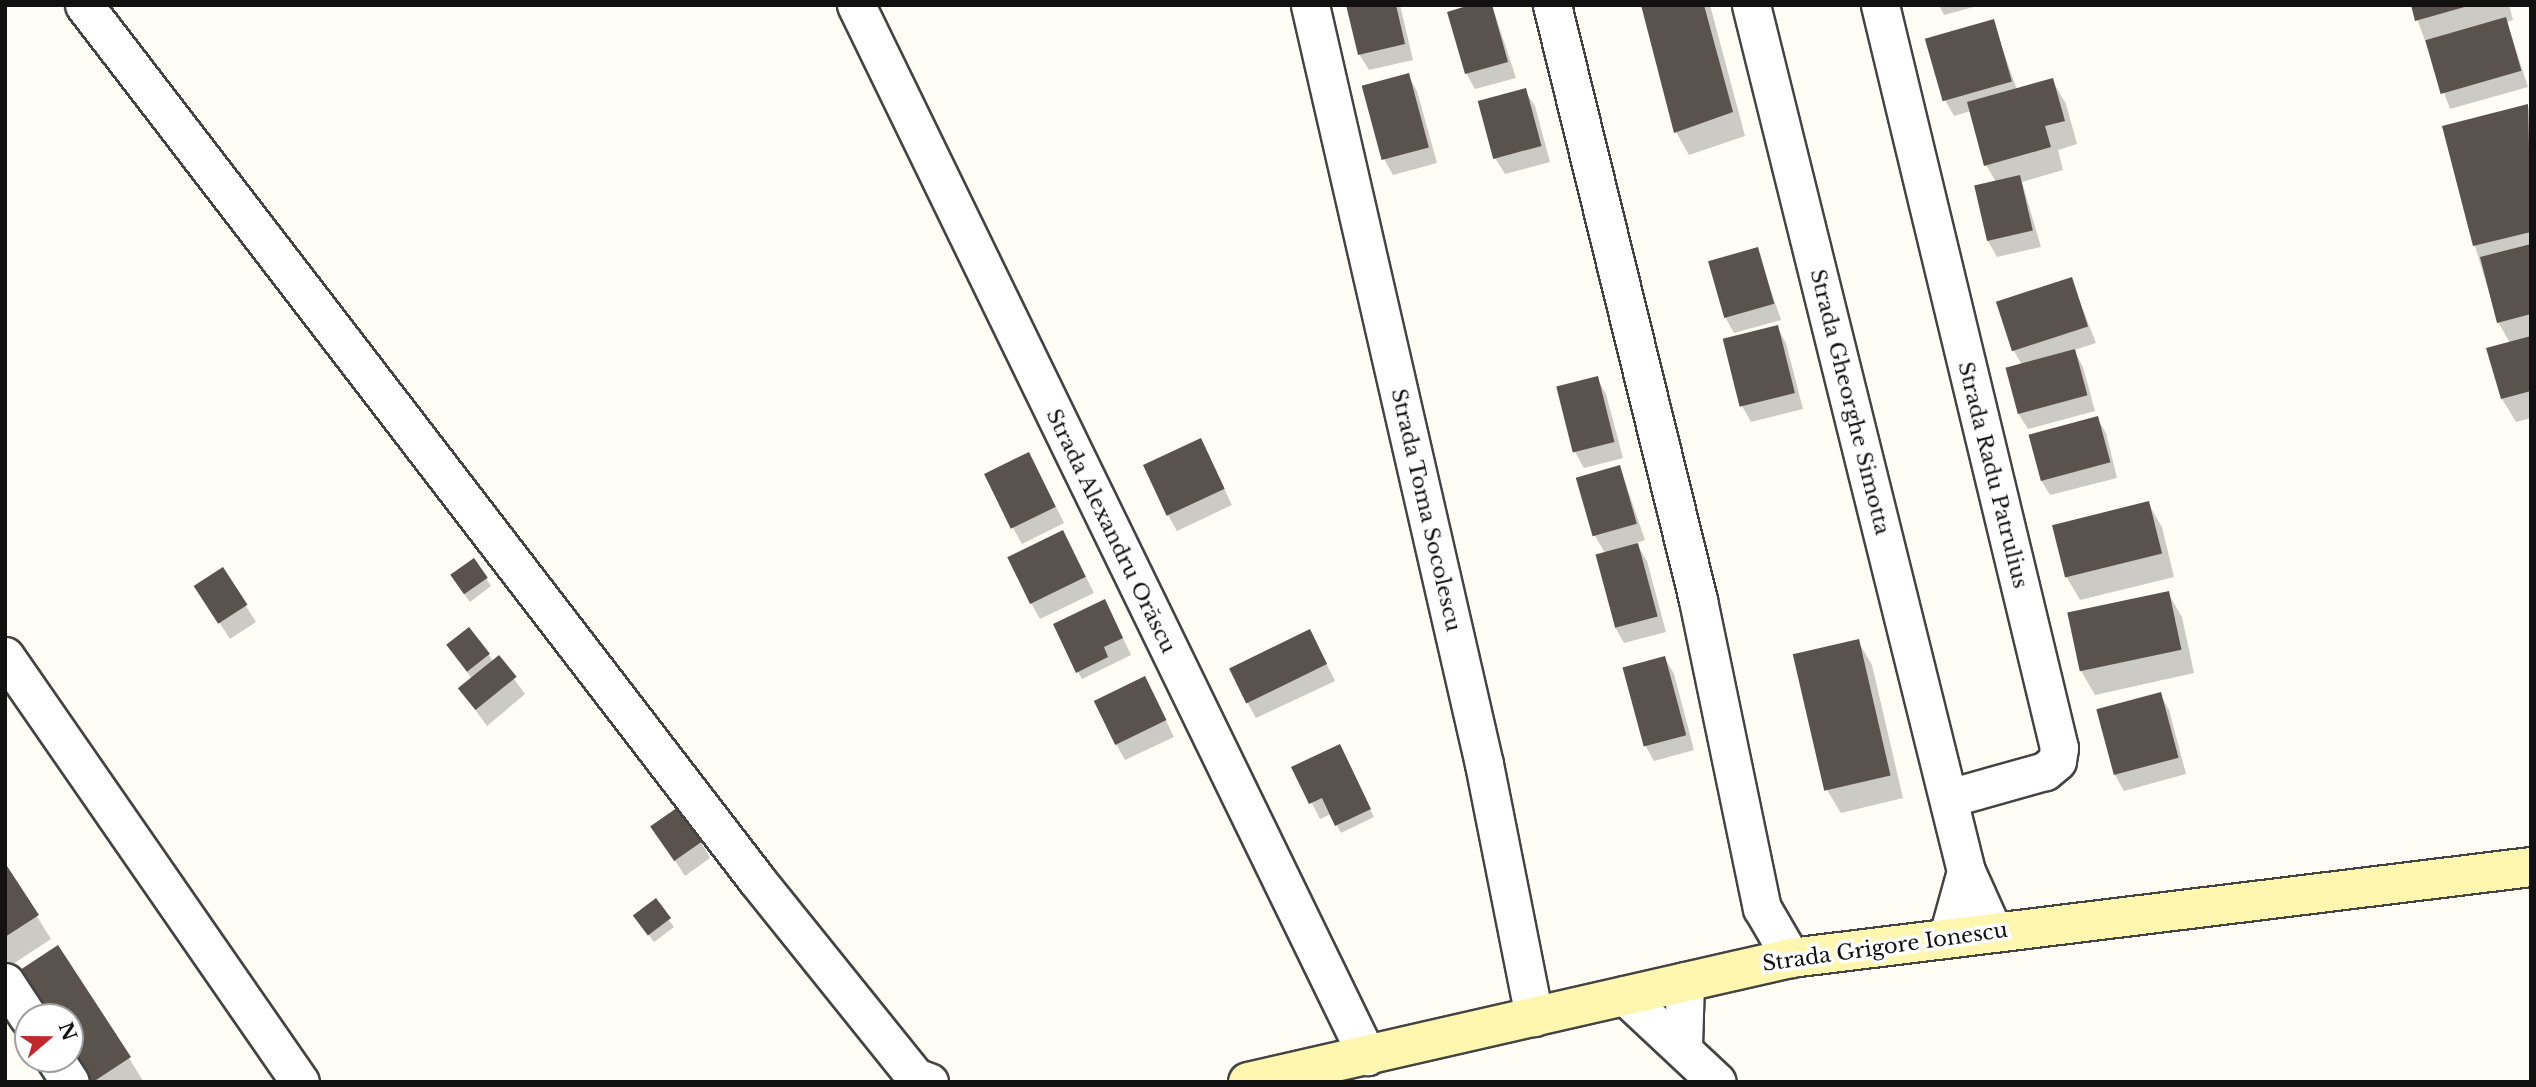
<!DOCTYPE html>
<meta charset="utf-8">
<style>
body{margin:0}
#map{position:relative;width:2536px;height:1087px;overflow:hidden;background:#fffdf5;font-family:"Libre Baskerville",serif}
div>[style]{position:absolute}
.shadow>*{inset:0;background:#0003}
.building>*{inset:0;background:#5a524d;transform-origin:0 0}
.roads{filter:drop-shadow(2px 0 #444) drop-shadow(-2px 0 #444) drop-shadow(0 2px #444) drop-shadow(0 -2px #444)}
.street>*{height:37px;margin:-18.5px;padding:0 18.5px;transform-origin:18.5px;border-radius:18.5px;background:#fff}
.secondary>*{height:38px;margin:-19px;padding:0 19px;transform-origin:19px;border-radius:19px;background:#fff6b0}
span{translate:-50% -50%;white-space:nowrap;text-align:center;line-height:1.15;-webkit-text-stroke:7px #fff;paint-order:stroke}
.street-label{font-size:21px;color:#111}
.frame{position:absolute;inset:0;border:7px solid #111;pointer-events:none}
.north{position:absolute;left:14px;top:1003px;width:70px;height:70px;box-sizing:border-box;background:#fff;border:2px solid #a0a0a0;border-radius:50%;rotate:70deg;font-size:19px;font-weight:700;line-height:28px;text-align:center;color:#111}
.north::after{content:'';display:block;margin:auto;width:24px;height:32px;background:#c4262e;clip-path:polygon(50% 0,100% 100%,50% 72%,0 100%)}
</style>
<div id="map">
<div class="shadow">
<i style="clip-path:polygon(1347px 5px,1400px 5px,1413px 60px,1369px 70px,1359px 54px)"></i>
<i style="clip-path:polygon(1492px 5px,1516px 78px,1475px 89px,1466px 73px)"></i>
<i style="clip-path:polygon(1643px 5px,1710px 5px,1745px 136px,1689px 155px,1676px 132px)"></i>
<i style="clip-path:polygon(1939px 5px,1981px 5px,1944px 15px)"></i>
<i style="clip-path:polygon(2412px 5px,2509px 5px,2513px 20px,2507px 22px,2528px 87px,2450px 109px)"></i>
<i style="clip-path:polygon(1993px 21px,2017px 90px,2052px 80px,2066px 104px,2077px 144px,2058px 150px,2063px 170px,2022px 182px,2041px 247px,1997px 257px,1988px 241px,1976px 186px,1996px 182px,1986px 165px,1971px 111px,1954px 116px,1945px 100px)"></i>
<i style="clip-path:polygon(1408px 75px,1417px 91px,1437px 163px,1393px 175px,1384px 159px)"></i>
<i style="clip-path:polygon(1525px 91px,1535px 106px,1550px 162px,1505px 174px,1495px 158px)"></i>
<i style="clip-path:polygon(2527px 106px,2531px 113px,2531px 418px,2516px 422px,2502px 399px,2488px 349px,2510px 343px,2498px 322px,2475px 246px,2444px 127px)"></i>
<i style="clip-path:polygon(1757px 249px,1781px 320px,1734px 333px,1725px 317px)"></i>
<i style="clip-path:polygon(2071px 279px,2096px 343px,2074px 350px,2083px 367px,2095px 411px,2028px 429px,2018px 413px,2007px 369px,2022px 365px,2014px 351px)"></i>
<i style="clip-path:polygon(1777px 327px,1786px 343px,1803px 409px,1751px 422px,1742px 406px)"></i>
<i style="clip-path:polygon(1597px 378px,1606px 394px,1623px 458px,1584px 468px,1575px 452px)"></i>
<i style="clip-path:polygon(2097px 418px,2106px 433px,2117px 478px,2050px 495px,2041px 480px)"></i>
<i style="clip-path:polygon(1201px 441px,1232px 505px,1177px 531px,1168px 515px)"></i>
<i style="clip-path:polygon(1620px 467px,1645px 540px,1636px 543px,1647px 561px,1666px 632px,1624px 643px,1615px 627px,1605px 553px,1595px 536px)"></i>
<i style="clip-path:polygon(1038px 471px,1064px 523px,1022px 544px,1013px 528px)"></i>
<i style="clip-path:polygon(2148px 503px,2162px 527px,2174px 577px,2080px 600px,2066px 576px)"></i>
<i style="clip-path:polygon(1063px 532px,1094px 593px,1040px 619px,1031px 603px)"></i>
<i style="clip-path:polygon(473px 560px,491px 586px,470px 602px,456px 583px)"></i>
<i style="clip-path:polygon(222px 569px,256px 622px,230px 639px,206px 602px)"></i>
<i style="clip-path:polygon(2168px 593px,2182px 617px,2194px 673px,2095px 695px,2081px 671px)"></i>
<i style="clip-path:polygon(1113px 617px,1131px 655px,1082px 679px,1078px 672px)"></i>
<i style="clip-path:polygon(1858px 641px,1872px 665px,1903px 798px,1841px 813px,1827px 790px,1795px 656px)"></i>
<i style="clip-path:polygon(1318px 647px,1335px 681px,1256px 718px,1247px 702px)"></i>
<i style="clip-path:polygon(453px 653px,489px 655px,493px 662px,498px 657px,525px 694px,487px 726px,460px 689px,472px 679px)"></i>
<i style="clip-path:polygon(1665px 658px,1674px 674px,1694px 750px,1654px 761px,1645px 745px)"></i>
<i style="clip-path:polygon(1153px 694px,1174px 737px,1125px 760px,1116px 744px)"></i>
<i style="clip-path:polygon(2160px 694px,2169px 710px,2186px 774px,2124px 791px,2115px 775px)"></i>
<i style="clip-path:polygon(1340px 746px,1374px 817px,1341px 833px,1331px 814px,1320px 819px,1294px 768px)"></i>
<i style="clip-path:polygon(653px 827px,701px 842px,710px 858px,685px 876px)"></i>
<i style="clip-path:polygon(5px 866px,51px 939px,10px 966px,5px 958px)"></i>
<i style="clip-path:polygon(655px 901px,674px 927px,654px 942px,640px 923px)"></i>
<i style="clip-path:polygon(17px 974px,129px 1058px,143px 1081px,85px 1082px,70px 1017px)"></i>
</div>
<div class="building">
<i style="clip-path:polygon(1346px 5px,1396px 5px,1405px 44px,1358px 55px)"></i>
<i style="clip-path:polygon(1470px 5px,1492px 5px,1508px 62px,1465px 74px,1447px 12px)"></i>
<i style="clip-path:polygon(1641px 5px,1704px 5px,1733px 112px,1674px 133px)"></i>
<i style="clip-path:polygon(2411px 5px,2468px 5px,2468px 6px,2415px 21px)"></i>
<i style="left:2506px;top:17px;width:56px;height:84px;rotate:74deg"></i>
<i style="left:1994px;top:19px;width:65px;height:72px;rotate:74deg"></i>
<i style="left:1409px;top:73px;width:77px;height:49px;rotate:75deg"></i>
<i style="clip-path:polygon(2053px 78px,2065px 121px,2045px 126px,2051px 147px,1984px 166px,1967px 102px)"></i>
<i style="left:1526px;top:88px;width:60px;height:50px;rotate:75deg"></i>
<i style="clip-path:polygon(2528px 104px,2531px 232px,2473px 246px,2442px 126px)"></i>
<i style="left:2020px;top:175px;width:57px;height:47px;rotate:77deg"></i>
<i style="clip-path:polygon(2531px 244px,2531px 314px,2497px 323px,2480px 257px)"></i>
<i style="left:1758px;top:247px;width:59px;height:52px;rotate:74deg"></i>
<i style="left:2072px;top:277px;width:52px;height:80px;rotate:72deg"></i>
<i style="left:1778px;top:325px;width:70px;height:57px;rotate:76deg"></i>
<i style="clip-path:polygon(2531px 336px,2531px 391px,2501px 399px,2486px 348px)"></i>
<i style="left:2075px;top:349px;width:48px;height:72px;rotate:75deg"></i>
<i style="left:1598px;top:376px;width:68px;height:43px;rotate:76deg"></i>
<i style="left:2098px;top:416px;width:48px;height:72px;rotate:75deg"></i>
<i style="left:1201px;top:438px;width:56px;height:64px;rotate:65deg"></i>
<i style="left:1029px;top:452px;width:61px;height:50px;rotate:64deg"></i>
<i style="left:1620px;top:465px;width:61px;height:46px;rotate:74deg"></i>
<i style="left:2149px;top:501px;width:54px;height:100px;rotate:76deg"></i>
<i style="left:1063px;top:530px;width:52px;height:62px;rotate:64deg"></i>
<i style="left:1638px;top:543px;width:76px;height:44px;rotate:75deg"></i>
<i style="left:474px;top:558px;width:24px;height:29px;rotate:55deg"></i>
<i style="left:223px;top:567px;width:45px;height:35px;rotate:57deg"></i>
<i style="left:2169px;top:591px;width:60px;height:104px;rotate:78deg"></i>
<i style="clip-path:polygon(1105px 599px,1123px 638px,1104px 647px,1108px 657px,1076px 673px,1053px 624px)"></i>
<i style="left:469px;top:627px;width:34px;height:29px;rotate:52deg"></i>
<i style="left:1310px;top:629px;width:39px;height:90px;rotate:64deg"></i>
<i style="left:1859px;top:639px;width:140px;height:68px;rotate:77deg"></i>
<i style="left:499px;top:655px;width:28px;height:53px;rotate:51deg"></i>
<i style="left:1665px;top:656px;width:82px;height:44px;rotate:75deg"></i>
<i style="left:1145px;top:676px;width:49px;height:57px;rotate:64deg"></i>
<i style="left:2161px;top:692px;width:68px;height:67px;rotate:75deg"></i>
<i style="clip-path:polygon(1340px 744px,1371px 809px,1335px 826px,1322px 798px,1309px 804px,1291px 767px)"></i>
<i style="left:678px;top:807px;width:42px;height:34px;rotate:55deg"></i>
<i style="clip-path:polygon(5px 863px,39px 915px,5px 937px)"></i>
<i style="left:656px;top:898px;width:25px;height:29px;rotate:53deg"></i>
<i style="clip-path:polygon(58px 945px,131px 1057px,93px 1082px,85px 1082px,70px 1059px,70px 1017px,42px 1017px,14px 974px)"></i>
</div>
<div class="roads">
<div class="street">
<i style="left:84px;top:5px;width:1102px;rotate:52.44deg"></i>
<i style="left:756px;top:879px;width:254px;rotate:51.2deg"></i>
<i style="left:915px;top:1077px;width:15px;rotate:20deg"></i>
<i style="left:856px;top:5px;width:1169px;rotate:64.07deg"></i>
<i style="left:1310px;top:5px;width:779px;rotate:77.09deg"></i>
<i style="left:1484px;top:764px;width:258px;rotate:78.8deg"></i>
<i style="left:1552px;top:5px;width:613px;rotate:76.21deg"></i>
<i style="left:1698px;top:600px;width:315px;rotate:78.3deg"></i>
<i style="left:1762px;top:908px;width:58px;rotate:59.9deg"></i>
<i style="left:1751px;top:5px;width:892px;rotate:76.06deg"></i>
<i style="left:1966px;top:871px;width:66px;rotate:65.8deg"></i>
<i style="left:1880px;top:5px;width:764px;rotate:76.45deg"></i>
<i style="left:2059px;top:748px;width:13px;rotate:99deg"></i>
<i style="left:2057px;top:761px;width:16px;rotate:140deg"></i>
<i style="left:2045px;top:771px;width:100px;rotate:164.3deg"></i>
<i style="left:5px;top:656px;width:518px;rotate:55.3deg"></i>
<i style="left:1948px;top:936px;width:67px;rotate:-74.5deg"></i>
<i style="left:5px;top:982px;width:42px;rotate:56.7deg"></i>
<i style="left:1624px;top:995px;width:127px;rotate:43.1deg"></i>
<i style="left:1683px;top:1046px;width:65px;rotate:-88.2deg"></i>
<i style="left:55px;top:1059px;width:27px;rotate:57deg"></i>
</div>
<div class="secondary">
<i style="left:1248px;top:1082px;width:557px;rotate:-12.86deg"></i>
<i style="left:1791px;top:958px;width:746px;rotate:-7.01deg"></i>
</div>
</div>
<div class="street-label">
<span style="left:1850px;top:402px;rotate:76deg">Strada Gheorghe Simotta</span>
<span style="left:1993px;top:475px;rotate:76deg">Strada Radu Patrulius</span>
<span style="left:1426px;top:510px;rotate:77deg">Strada Toma Socolescu</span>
<span style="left:1111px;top:531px;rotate:64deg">Strada Alexandru Orăscu</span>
<span style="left:1885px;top:947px;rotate:-8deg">Strada Grigore Ionescu</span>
</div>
<div class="frame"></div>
<div class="north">N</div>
</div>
